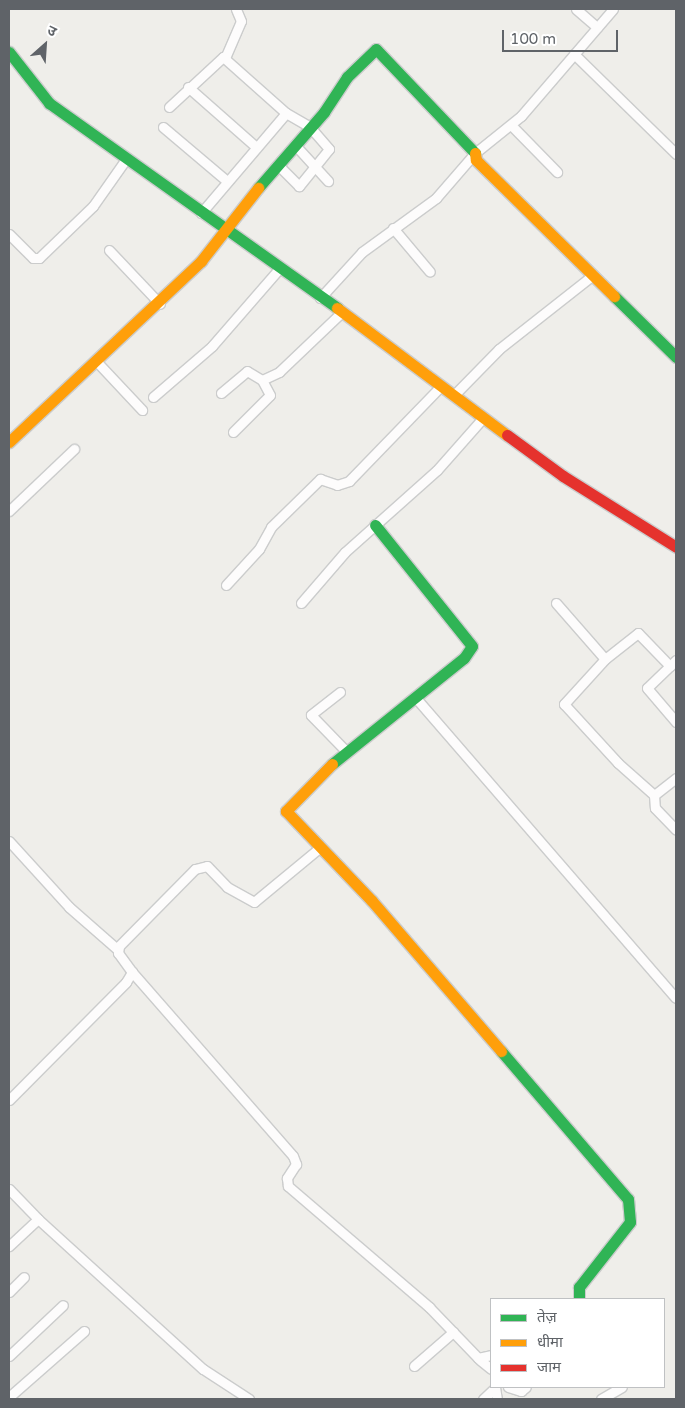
<!DOCTYPE html>
<meta charset="utf-8">
<style>
body{margin:0}
#map{position:relative;width:685px;height:1408px;overflow:hidden;background:#efeeea;font-family:"Varela Round","Noto Sans Devanagari",sans-serif}
div>[style]{position:absolute}
.roads{filter:drop-shadow(1px 0 #cbcccc) drop-shadow(-1px 0 #cbcccc) drop-shadow(0 1px #cbcccc) drop-shadow(0 -1px #cbcccc)}
.street>*{height:9px;margin:-4.5px;padding:0 4.5px;transform-origin:4.5px;border-radius:4.5px;background:#fdfcfc}
.fast>*{height:11px;margin:-5.5px;padding:0 5.5px;transform-origin:5.5px;border-radius:5.5px;background:#30b455}
.slow>*{height:11px;margin:-5.5px;padding:0 5.5px;transform-origin:5.5px;border-radius:5.5px;background:#ff9f0a}
.jam>*{height:11px;margin:-5.5px;padding:0 5.5px;transform-origin:5.5px;border-radius:5.5px;background:#e5322d}
span{translate:-50% -50%;white-space:nowrap;text-align:center;line-height:1.15;-webkit-text-stroke:4px #fff;paint-order:stroke}
.frame{position:absolute;inset:0;border:10px solid #5f6368;pointer-events:none}
.legend{position:absolute;left:490px;top:1298px;width:175px;height:90px;box-sizing:border-box;background:#fff;border:1px solid #bfc1c3;margin:0;padding:6px 9px;list-style:none;font-size:15px;color:#5f6368}
.legend li{display:flex;align-items:center;gap:10px;height:25px}
.legend b{width:25px;border:1px solid #bfc1c3}
.north{position:absolute;left:20px;top:20px;width:50px;height:50px;-webkit-text-stroke:4px #fff;paint-order:stroke;rotate:26deg;font-size:14px;font-weight:700;line-height:20px;text-align:center;color:#5f6368}
.north::after{content:'';display:block;margin:auto;width:18px;height:22px;background:#5f6368;clip-path:polygon(50% 0,100% 100%,50% 72%,0 100%)}
.scale{position:absolute;left:502px;top:30px;width:116px;height:22px;box-sizing:border-box;border:2px solid #5f6368;border-top:0;padding-left:6px;font-size:15px;line-height:18px;white-space:nowrap;color:#5f6368;-webkit-text-stroke:4px #fff;paint-order:stroke}
</style>
<div id="map">
<div class="roads">
<div class="street">
<i style="left:576px;top:9px;width:28px;rotate:41deg"></i>
<i style="left:574px;top:54px;width:143px;rotate:44.4deg"></i>
<i style="left:225px;top:58px;width:40px;rotate:-66.6deg"></i>
<i style="left:241px;top:21px;width:13px;rotate:-113deg"></i>
<i style="left:188px;top:87px;width:91px;rotate:41.4deg"></i>
<i style="left:169px;top:107px;width:74px;rotate:-42.8deg"></i>
<i style="left:223px;top:57px;width:84px;rotate:41.6deg"></i>
<i style="left:286px;top:113px;width:28px;rotate:30deg"></i>
<i style="left:310px;top:127px;width:29px;rotate:49deg"></i>
<i style="left:329px;top:149px;width:48px;rotate:129deg"></i>
<i style="left:299px;top:186px;width:30px;rotate:-135deg"></i>
<i style="left:511px;top:125px;width:66px;rotate:45.6deg"></i>
<i style="left:163px;top:127px;width:84px;rotate:40.2deg"></i>
<i style="left:295px;top:145px;width:49px;rotate:47.5deg"></i>
<i style="left:201px;top:213px;width:131px;rotate:-49.6deg"></i>
<i style="left:393px;top:228px;width:57px;rotate:49.9deg"></i>
<i style="left:9px;top:234px;width:34px;rotate:45deg"></i>
<i style="left:33px;top:258px;width:6px"></i>
<i style="left:39px;top:258px;width:75px;rotate:-43.9deg"></i>
<i style="left:93px;top:206px;width:57px;rotate:-54.9deg"></i>
<i style="left:109px;top:250px;width:74px;rotate:46.6deg"></i>
<i style="left:320px;top:298px;width:62px;rotate:-47.6deg"></i>
<i style="left:362px;top:252px;width:92px;rotate:-36.1deg"></i>
<i style="left:436px;top:198px;width:60px;rotate:-49.1deg"></i>
<i style="left:475px;top:153px;width:59px;rotate:-38.8deg"></i>
<i style="left:521px;top:116px;width:141px;rotate:-49.3deg"></i>
<i style="left:97px;top:362px;width:66px;rotate:46.8deg"></i>
<i style="left:221px;top:393px;width:34px;rotate:-40deg"></i>
<i style="left:247px;top:371px;width:17px;rotate:31deg"></i>
<i style="left:262px;top:380px;width:19px;rotate:-25deg"></i>
<i style="left:279px;top:372px;width:84px;rotate:-43.6deg"></i>
<i style="left:455px;top:394px;width:63px;rotate:-45.6deg"></i>
<i style="left:499px;top:349px;width:120px;rotate:-38.2deg"></i>
<i style="left:153px;top:397px;width:78px;rotate:-40.8deg"></i>
<i style="left:212px;top:346px;width:102px;rotate:-49deg"></i>
<i style="left:233px;top:432px;width:52px;rotate:-45deg"></i>
<i style="left:270px;top:395px;width:17px;rotate:-118deg"></i>
<i style="left:9px;top:511px;width:90px;rotate:-43.6deg"></i>
<i style="left:226px;top:585px;width:49px;rotate:-47.5deg"></i>
<i style="left:259px;top:549px;width:25px;rotate:-61deg"></i>
<i style="left:271px;top:527px;width:69px;rotate:-44.4deg"></i>
<i style="left:320px;top:479px;width:18px;rotate:19deg"></i>
<i style="left:337px;top:485px;width:13px;rotate:-18deg"></i>
<i style="left:349px;top:481px;width:132px;rotate:-45.9deg"></i>
<i style="left:301px;top:603px;width:67px;rotate:-49.2deg"></i>
<i style="left:345px;top:552px;width:123px;rotate:-41.7deg"></i>
<i style="left:437px;top:470px;width:69px;rotate:-48.5deg"></i>
<i style="left:556px;top:603px;width:74px;rotate:48.8deg"></i>
<i style="left:605px;top:659px;width:42px;rotate:-38.2deg"></i>
<i style="left:638px;top:633px;width:46px;rotate:45.9deg"></i>
<i style="left:605px;top:659px;width:61px;rotate:132.3deg"></i>
<i style="left:564px;top:704px;width:80px;rotate:47.5deg"></i>
<i style="left:618px;top:763px;width:48px;rotate:41.6deg"></i>
<i style="left:676px;top:660px;width:40px;rotate:136deg"></i>
<i style="left:647px;top:688px;width:45px;rotate:49.5deg"></i>
<i style="left:340px;top:692px;width:37px;rotate:142deg"></i>
<i style="left:311px;top:715px;width:52px;rotate:45.8deg"></i>
<i style="left:415px;top:697px;width:398px;rotate:49.1deg"></i>
<i style="left:676px;top:778px;width:28px;rotate:142deg"></i>
<i style="left:654px;top:795px;width:13px;rotate:86deg"></i>
<i style="left:655px;top:808px;width:30px;rotate:46deg"></i>
<i style="left:9px;top:841px;width:89px;rotate:47.7deg"></i>
<i style="left:69px;top:907px;width:64px;rotate:41.2deg"></i>
<i style="left:132px;top:972px;width:244px;rotate:48.8deg"></i>
<i style="left:293px;top:1156px;width:9px;rotate:69deg"></i>
<i style="left:296px;top:1164px;width:17px;rotate:123deg"></i>
<i style="left:287px;top:1178px;width:8px;rotate:83deg"></i>
<i style="left:288px;top:1186px;width:186px;rotate:40.6deg"></i>
<i style="left:429px;top:1307px;width:71px;rotate:46.1deg"></i>
<i style="left:478px;top:1358px;width:13px;rotate:-13deg"></i>
<i style="left:9px;top:1100px;width:166px;rotate:-45.2deg"></i>
<i style="left:126px;top:982px;width:12px;rotate:-59deg"></i>
<i style="left:132px;top:972px;width:24px;rotate:-126deg"></i>
<i style="left:118px;top:953px;width:7px;rotate:-82deg"></i>
<i style="left:119px;top:946px;width:108px;rotate:-45.4deg"></i>
<i style="left:195px;top:869px;width:12px;rotate:-14deg"></i>
<i style="left:207px;top:866px;width:29px;rotate:46deg"></i>
<i style="left:227px;top:887px;width:31px;rotate:29deg"></i>
<i style="left:254px;top:902px;width:83px;rotate:-39.6deg"></i>
<i style="left:9px;top:1189px;width:42px;rotate:46deg"></i>
<i style="left:38px;top:1219px;width:40px;rotate:137deg"></i>
<i style="left:38px;top:1219px;width:223px;rotate:42.3deg"></i>
<i style="left:203px;top:1369px;width:55px;rotate:33.1deg"></i>
<i style="left:9px;top:1292px;width:21px;rotate:-45deg"></i>
<i style="left:9px;top:1356px;width:74px;rotate:-43.4deg"></i>
<i style="left:480px;top:1360px;width:14px;rotate:39deg"></i>
<i style="left:414px;top:1366px;width:52px;rotate:-41.1deg"></i>
<i style="left:495px;top:1387px;width:12px;rotate:81deg"></i>
<i style="left:508px;top:1387px;width:14px;rotate:17deg"></i>
<i style="left:521px;top:1391px;width:6px;rotate:-39deg"></i>
<i style="left:9px;top:1397px;width:100px;rotate:-41.3deg"></i>
<i style="left:483px;top:1399px;width:16px;rotate:-43deg"></i>
<i style="left:601px;top:1399px;width:24px;rotate:-30deg"></i>
</div>
<div class="fast">
<i style="left:9px;top:52px;width:65px;rotate:51.9deg"></i>
<i style="left:49px;top:103px;width:354px;rotate:35.4deg"></i>
<i style="left:258px;top:188px;width:101px;rotate:-49deg"></i>
<i style="left:324px;top:112px;width:42px;rotate:-56.7deg"></i>
<i style="left:347px;top:77px;width:40px;rotate:-44deg"></i>
<i style="left:376px;top:49px;width:144px;rotate:46.4deg"></i>
<i style="left:614px;top:296px;width:87px;rotate:44.5deg"></i>
<i style="left:332px;top:764px;width:169px;rotate:-38.8deg"></i>
<i style="left:464px;top:658px;width:14px;rotate:-56deg"></i>
<i style="left:472px;top:646px;width:155px;rotate:-128.7deg"></i>
<i style="left:501px;top:1051px;width:195px;rotate:49.4deg"></i>
<i style="left:628px;top:1199px;width:23px;rotate:85deg"></i>
<i style="left:630px;top:1222px;width:83px;rotate:128.1deg"></i>
<i style="left:579px;top:1287px;width:12px;rotate:90deg"></i>
</div>
<div class="slow">
<i style="left:475px;top:153px;width:7px;rotate:82deg"></i>
<i style="left:476px;top:160px;width:194px;rotate:44.6deg"></i>
<i style="left:337px;top:308px;width:212px;rotate:36.8deg"></i>
<i style="left:9px;top:442px;width:264px;rotate:-43.3deg"></i>
<i style="left:201px;top:261px;width:93px;rotate:-52deg"></i>
<i style="left:332px;top:764px;width:66px;rotate:134.4deg"></i>
<i style="left:286px;top:811px;width:124px;rotate:46.3deg"></i>
<i style="left:372px;top:901px;width:198px;rotate:49.3deg"></i>
</div>
<div class="jam">
<i style="left:507px;top:435px;width:69px;rotate:36.2deg"></i>
<i style="left:563px;top:476px;width:133px;rotate:32.1deg"></i>
</div>
</div>
<div class="frame"></div>
<ul class="legend">
<li><b style="height:6px;background:#30b455"></b>तेज़</li>
<li><b style="height:6px;background:#ff9f0a"></b>धीमा</li>
<li><b style="height:6px;background:#e5322d"></b>जाम</li>
</ul>
<div class="north">उ</div>
<div class="scale">100 m</div>
</div>
